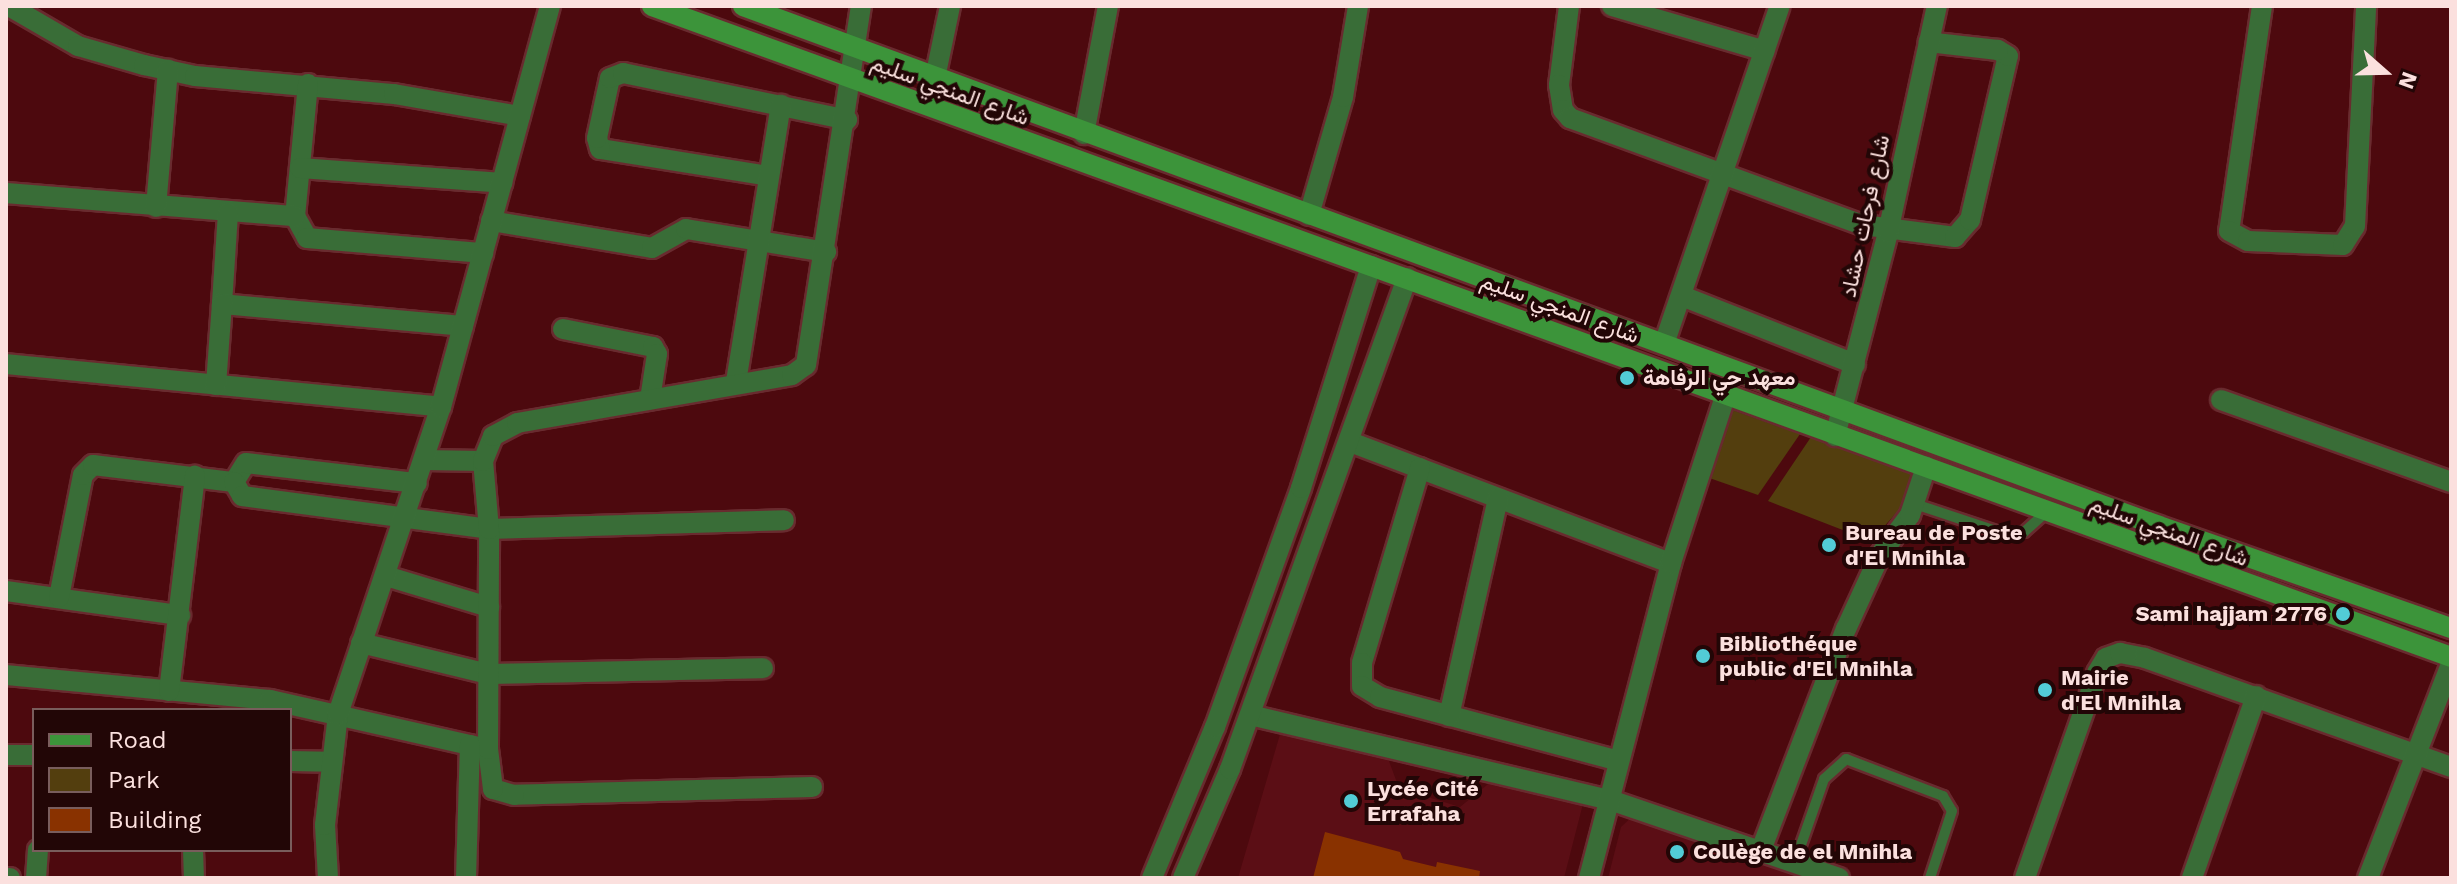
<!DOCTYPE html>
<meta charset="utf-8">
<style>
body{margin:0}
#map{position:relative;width:2457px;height:884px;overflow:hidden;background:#4d090e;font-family:"Work Sans",Vazirmatn,sans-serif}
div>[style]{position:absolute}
.built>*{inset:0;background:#5b0e15}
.green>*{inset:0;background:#533e0e}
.building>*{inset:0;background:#893200}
.roads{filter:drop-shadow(2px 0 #692b2f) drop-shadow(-2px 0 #692b2f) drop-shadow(0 2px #692b2f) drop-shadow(0 -2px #692b2f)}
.service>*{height:10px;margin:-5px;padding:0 5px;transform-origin:5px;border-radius:5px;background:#396d37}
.minor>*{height:20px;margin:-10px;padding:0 10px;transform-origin:10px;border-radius:10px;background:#396d37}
.tertiary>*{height:20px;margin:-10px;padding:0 10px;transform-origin:10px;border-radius:10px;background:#396d37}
.secondary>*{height:20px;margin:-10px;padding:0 10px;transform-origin:10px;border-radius:10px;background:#3c943a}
.dots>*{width:22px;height:22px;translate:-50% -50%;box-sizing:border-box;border:4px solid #220606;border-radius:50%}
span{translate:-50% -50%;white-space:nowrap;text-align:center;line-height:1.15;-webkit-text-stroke:8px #220606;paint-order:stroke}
.street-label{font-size:22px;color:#fbe0de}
.poi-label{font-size:22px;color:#fbe0de;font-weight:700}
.left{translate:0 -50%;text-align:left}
.right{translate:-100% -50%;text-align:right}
.frame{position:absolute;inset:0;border:8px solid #fbe0de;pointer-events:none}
.legend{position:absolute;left:32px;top:708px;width:260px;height:144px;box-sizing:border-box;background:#220606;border:2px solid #795d5c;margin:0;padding:10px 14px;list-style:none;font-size:24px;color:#fbe0de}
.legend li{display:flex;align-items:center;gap:16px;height:40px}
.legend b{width:40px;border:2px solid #795d5c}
.north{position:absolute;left:2345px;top:32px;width:80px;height:80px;-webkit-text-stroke:6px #220606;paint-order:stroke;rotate:110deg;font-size:22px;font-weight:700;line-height:32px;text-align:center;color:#fbe0de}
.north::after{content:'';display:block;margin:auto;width:28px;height:36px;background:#fbe0de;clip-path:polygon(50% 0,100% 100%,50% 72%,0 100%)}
</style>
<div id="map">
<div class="built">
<i style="clip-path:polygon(1283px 724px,1386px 753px,1399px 788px,1460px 807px,1498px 776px,1585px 796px,1564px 878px,1238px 878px)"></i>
<i style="clip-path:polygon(1634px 815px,1812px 878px,1608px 878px,1621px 827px)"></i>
</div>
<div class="green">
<i style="clip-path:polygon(1724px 407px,1800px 434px,1758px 495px,1695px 473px)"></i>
<i style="clip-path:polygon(1811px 437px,1933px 480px,1926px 498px,1899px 510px,1871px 541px,1768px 501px)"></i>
</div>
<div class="building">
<i style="clip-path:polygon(1325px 832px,1400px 852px,1403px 859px,1436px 867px,1437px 862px,1480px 871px,1479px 878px,1313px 878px)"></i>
</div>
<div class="roads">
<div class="service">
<i style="left:1915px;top:504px;width:95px;rotate:18.4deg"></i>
<i style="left:2005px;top:534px;width:19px;rotate:-6deg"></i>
<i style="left:2024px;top:532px;width:30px;rotate:-42deg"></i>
<i style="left:1795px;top:862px;width:88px;rotate:-70.7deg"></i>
<i style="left:1824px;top:779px;width:30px;rotate:-42deg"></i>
<i style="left:1846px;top:759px;width:104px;rotate:20.9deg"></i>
<i style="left:1943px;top:796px;width:17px;rotate:59deg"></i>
<i style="left:1952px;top:811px;width:71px;rotate:108.2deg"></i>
</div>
<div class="minor">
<i style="left:9px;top:6px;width:80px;rotate:30.1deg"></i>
<i style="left:78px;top:46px;width:69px;rotate:16.1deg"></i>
<i style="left:144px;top:65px;width:52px;rotate:12.2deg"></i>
<i style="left:195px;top:76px;width:200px;rotate:5.2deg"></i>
<i style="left:394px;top:94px;width:128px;rotate:9.9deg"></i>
<i style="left:1569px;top:6px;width:80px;rotate:97.2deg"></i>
<i style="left:1559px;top:85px;width:25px;rotate:81deg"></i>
<i style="left:1563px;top:110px;width:11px;rotate:49deg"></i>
<i style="left:1570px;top:118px;width:312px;rotate:20.1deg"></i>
<i style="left:1863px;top:225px;width:93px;rotate:7.4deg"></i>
<i style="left:1955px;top:237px;width:23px;rotate:-49deg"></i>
<i style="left:1970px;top:220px;width:168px;rotate:-77deg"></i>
<i style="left:2008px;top:56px;width:12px;rotate:-149deg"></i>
<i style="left:1998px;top:50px;width:70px;rotate:-173.5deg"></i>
<i style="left:1612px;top:6px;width:159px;rotate:16.4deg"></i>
<i style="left:2262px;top:6px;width:227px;rotate:98.3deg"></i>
<i style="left:2229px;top:231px;width:21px;rotate:28deg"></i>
<i style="left:2248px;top:241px;width:95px;rotate:2.4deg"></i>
<i style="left:2343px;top:245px;width:22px;rotate:-58deg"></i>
<i style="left:2355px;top:226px;width:220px;rotate:-87.1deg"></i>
<i style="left:935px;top:78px;width:74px;rotate:-78.2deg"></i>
<i style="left:308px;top:84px;width:133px;rotate:95.6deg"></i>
<i style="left:295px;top:216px;width:25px;rotate:61deg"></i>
<i style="left:307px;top:238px;width:177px;rotate:4.9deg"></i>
<i style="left:1084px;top:134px;width:130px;rotate:-79.4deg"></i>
<i style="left:300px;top:168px;width:203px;rotate:4.2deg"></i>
<i style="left:769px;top:176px;width:171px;rotate:-170.9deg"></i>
<i style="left:600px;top:149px;width:11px;rotate:-105deg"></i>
<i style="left:597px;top:138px;width:61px;rotate:-77.8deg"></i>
<i style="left:610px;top:78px;width:14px;rotate:-21deg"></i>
<i style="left:623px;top:73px;width:229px;rotate:11.8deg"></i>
<i style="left:6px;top:193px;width:290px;rotate:4.6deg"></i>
<i style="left:156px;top:207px;width:138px;rotate:-85deg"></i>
<i style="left:228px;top:213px;width:91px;rotate:93.8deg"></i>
<i style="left:222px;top:304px;width:242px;rotate:5.2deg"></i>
<i style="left:1309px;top:215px;width:123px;rotate:-73.9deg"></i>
<i style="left:1343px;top:97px;width:92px;rotate:-80.6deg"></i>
<i style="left:491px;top:221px;width:163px;rotate:9.5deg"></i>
<i style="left:652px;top:248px;width:39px;rotate:-29deg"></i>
<i style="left:686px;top:229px;width:142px;rotate:9.3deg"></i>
<i style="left:1682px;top:296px;width:186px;rotate:21.5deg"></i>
<i style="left:563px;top:329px;width:92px;rotate:11.3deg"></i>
<i style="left:653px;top:347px;width:8px;rotate:60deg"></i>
<i style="left:657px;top:354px;width:46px;rotate:98.8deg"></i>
<i style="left:1664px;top:344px;width:357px;rotate:-71.1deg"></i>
<i style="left:6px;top:364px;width:437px;rotate:5.6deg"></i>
<i style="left:736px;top:382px;width:281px;rotate:-80.8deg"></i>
<i style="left:216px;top:385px;width:81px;rotate:-85.8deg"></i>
<i style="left:2221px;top:400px;width:244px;rotate:19.6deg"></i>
<i style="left:1835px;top:436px;width:211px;rotate:-75.4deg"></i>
<i style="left:1888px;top:232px;width:231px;rotate:-77.8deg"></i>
<i style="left:1350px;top:442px;width:343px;rotate:20.7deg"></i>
<i style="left:424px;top:460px;width:59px;rotate:1deg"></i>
<i style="left:1420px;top:468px;width:203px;rotate:106.6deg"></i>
<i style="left:1362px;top:663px;width:23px;rotate:90deg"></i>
<i style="left:1362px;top:686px;width:21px;rotate:31deg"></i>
<i style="left:1380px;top:697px;width:247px;rotate:15deg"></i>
<i style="left:234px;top:482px;width:22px;rotate:-58deg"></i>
<i style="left:246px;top:463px;width:172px;rotate:6.7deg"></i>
<i style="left:386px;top:576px;width:108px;rotate:16.8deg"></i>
<i style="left:6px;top:591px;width:176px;rotate:7.9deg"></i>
<i style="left:59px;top:597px;width:124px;rotate:-78.9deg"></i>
<i style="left:83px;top:475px;width:14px;rotate:-45deg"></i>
<i style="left:93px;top:465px;width:142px;rotate:6.9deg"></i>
<i style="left:234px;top:482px;width:16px;rotate:60deg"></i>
<i style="left:242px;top:496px;width:249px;rotate:7.6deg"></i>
<i style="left:489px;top:529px;width:295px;rotate:-1.7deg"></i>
<i style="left:361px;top:643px;width:131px;rotate:13.7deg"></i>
<i style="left:488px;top:674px;width:275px;rotate:-1.2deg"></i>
<i style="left:6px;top:675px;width:265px;rotate:5.4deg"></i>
<i style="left:270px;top:700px;width:223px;rotate:12.7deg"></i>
<i style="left:169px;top:691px;width:217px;rotate:-83.1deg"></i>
<i style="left:1250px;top:715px;width:370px;rotate:13.3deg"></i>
<i style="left:1610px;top:800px;width:242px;rotate:18.8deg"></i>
<i style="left:1449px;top:716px;width:223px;rotate:-77.3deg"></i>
<i style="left:6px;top:755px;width:28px"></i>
<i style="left:290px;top:761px;width:39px;rotate:1deg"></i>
<i style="left:812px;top:787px;width:298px;rotate:178.5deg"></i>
<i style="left:514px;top:795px;width:22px;rotate:-164deg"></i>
<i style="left:493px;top:789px;width:40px;rotate:-97.1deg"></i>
<i style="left:488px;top:749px;width:220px;rotate:-89.7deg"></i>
<i style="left:489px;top:529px;width:68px;rotate:-95deg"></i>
<i style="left:483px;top:461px;width:27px;rotate:-68deg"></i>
<i style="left:493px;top:436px;width:27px;rotate:-28deg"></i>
<i style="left:517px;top:423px;width:279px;rotate:-9.9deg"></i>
<i style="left:792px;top:375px;width:17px;rotate:-36deg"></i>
<i style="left:806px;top:365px;width:363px;rotate:-81.3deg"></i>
<i style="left:193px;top:850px;width:28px;rotate:88deg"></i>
<i style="left:1761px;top:850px;width:237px;rotate:-69deg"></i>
<i style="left:1846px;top:629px;width:81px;rotate:-65.3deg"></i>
<i style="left:1880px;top:555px;width:50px;rotate:-53.1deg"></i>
<i style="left:1910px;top:515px;width:51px;rotate:-71.6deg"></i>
<i style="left:6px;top:878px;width:4px"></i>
<i style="left:36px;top:878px;width:28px;rotate:-86deg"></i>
<i style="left:466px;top:878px;width:133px;rotate:-88.3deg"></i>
<i style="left:1152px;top:878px;width:164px;rotate:-67.4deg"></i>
<i style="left:1215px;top:727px;width:254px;rotate:-70.2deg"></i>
<i style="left:1301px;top:488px;width:233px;rotate:-72.5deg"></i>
<i style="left:1183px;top:878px;width:119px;rotate:-66.7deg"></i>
<i style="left:1230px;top:769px;width:522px;rotate:-70.18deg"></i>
<i style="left:1589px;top:878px;width:325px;rotate:-75.4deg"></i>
<i style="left:1671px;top:563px;width:178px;rotate:-72deg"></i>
<i style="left:2025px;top:878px;width:217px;rotate:-70.6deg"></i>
<i style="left:2097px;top:673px;width:17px;rotate:-59deg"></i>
<i style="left:2106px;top:658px;width:15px;rotate:-20deg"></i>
<i style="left:2120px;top:653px;width:25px;rotate:11deg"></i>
<i style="left:2145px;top:658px;width:325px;rotate:19.6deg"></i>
<i style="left:2192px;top:878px;width:193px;rotate:-70.6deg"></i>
<i style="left:2368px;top:878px;width:230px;rotate:-68.8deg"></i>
</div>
<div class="tertiary">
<i style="left:328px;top:878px;width:53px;rotate:-93.2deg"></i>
<i style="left:325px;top:825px;width:112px;rotate:-83.3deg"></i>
<i style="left:338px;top:714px;width:324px;rotate:-71.5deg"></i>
<i style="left:441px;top:407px;width:416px;rotate:-74.8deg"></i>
</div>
<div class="secondary">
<i style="left:652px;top:6px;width:1913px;rotate:19.89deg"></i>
<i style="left:743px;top:6px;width:1497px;rotate:20.17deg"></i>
<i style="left:2148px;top:522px;width:321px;rotate:19.3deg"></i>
</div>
</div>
<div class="dots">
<i style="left:1627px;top:378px;background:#52ccd6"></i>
<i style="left:1829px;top:545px;background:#52ccd6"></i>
<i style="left:2343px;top:614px;background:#52ccd6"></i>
<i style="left:1703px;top:656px;background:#52ccd6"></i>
<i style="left:2045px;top:690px;background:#52ccd6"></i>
<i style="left:1351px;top:801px;background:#52ccd6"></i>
<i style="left:1677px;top:852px;background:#52ccd6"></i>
</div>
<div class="street-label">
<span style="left:950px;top:90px;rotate:20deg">شارع المنجي سليم</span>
<span style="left:1865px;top:216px;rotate:-78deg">شارع فرحات حشاد</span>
<span style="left:1560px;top:308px;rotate:20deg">شارع المنجي سليم</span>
<span style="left:2169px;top:531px;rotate:20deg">شارع المنجي سليم</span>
</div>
<div class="poi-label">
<span class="left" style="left:1643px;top:378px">معهد حي الرفاهة</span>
<span class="left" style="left:1845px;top:545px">Bureau de Poste<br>d'El Mnihla</span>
<span class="right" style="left:2327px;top:614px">Sami hajjam 2776</span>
<span class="left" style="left:1719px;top:656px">Bibliothéque<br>public d'El Mnihla</span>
<span class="left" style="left:2061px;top:690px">Mairie<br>d'El Mnihla</span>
<span class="left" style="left:1367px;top:801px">Lycée Cité<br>Errafaha</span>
<span class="left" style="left:1693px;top:852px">Collège de el Mnihla</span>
</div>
<div class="frame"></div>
<ul class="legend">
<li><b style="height:10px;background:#3c943a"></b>Road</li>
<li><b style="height:22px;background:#533e0e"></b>Park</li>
<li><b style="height:22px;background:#893200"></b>Building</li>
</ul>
<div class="north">N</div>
</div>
